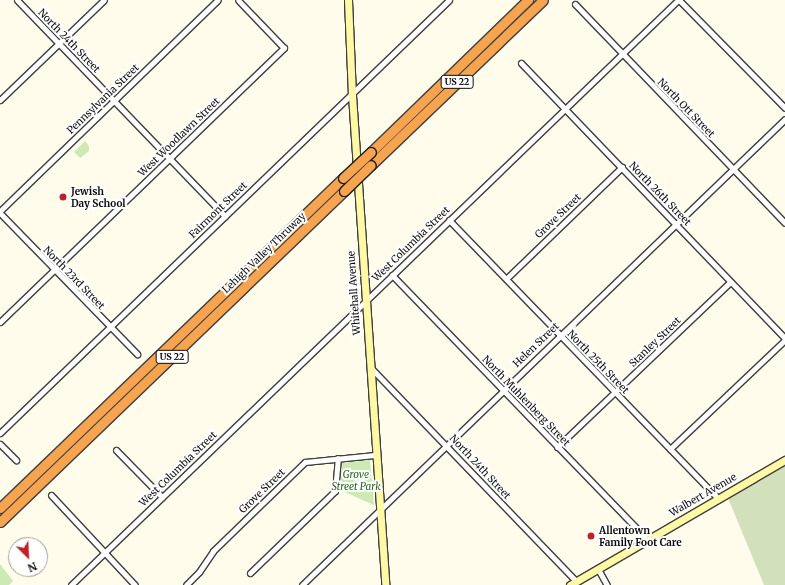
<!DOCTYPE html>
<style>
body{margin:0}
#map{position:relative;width:785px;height:585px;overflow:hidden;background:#fffceb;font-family:Merriweather,serif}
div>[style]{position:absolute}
.green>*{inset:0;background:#cdeab4}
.cemetery>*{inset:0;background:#d3e0bc}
.roads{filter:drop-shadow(1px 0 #3f3f3f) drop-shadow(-1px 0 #3f3f3f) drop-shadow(0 1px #3f3f3f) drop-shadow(0 -1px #3f3f3f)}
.street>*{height:5px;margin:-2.5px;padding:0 2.5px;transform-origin:2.5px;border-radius:2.5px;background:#fff}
.secondary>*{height:7px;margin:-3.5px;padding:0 3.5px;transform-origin:3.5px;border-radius:3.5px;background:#fff9a6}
.highway>*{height:9px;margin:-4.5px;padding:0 4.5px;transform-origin:4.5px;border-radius:4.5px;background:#f7a450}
.bridges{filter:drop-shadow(1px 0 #1d1d1d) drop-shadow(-1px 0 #1d1d1d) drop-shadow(0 1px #1d1d1d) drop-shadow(0 -1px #1d1d1d)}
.highway-bridge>*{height:9px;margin:-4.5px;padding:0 4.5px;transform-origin:4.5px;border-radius:4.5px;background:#f7a450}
.dots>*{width:11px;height:11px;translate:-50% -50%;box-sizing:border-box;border:2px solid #fff;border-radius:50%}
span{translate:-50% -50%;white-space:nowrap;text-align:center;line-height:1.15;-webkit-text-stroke:4px #fff;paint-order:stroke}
.shield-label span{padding:1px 3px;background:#fff;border:1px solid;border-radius:3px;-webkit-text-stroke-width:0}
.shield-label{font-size:9px;color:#0c0c0c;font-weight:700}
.street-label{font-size:10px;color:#0c0c0c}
.poi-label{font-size:10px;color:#0c0c0c;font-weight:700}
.left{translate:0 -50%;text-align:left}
.park-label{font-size:10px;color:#27641b;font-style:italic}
.north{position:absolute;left:8px;top:537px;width:40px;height:40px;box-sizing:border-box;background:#fff;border:1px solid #9e9e9e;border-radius:50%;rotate:156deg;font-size:11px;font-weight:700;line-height:16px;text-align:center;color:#0c0c0c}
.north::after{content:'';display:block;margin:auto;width:14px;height:18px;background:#be2222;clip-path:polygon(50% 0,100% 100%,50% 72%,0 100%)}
</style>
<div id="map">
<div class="green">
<i style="clip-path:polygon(85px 141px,89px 146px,89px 151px,80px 158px,74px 152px)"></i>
<i style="clip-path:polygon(370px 460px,374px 505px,340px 490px,340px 463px)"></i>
<i style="clip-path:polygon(0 564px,13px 581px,9px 585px,0 585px)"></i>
</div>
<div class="cemetery">
<i style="clip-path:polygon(785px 466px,785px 585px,764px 585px,728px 498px)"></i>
</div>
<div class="roads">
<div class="street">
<i style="left:17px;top:0;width:300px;rotate:46.1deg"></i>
<i style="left:679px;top:0;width:151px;rotate:45.5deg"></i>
<i style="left:575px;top:4px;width:303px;rotate:46.2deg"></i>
<i style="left:521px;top:63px;width:381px;rotate:46.2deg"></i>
<i style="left:0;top:100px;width:144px;rotate:-43.9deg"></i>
<i style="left:0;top:211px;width:303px;rotate:-44.1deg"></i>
<i style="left:0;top:213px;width:197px;rotate:45.8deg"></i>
<i style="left:449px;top:220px;width:388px;rotate:46deg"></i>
<i style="left:392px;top:275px;width:367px;rotate:46deg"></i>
<i style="left:507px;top:278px;width:160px;rotate:-44deg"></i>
<i style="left:0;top:322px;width:395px;rotate:-44deg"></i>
<i style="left:284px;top:48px;width:66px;rotate:-133.8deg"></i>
<i style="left:370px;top:367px;width:297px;rotate:46.1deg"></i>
<i style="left:0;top:433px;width:624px;rotate:-43.96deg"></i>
<i style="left:0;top:444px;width:23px;rotate:45deg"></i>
<i style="left:557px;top:447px;width:239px;rotate:-43.6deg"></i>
<i style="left:670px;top:449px;width:158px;rotate:-43.5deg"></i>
<i style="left:116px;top:450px;width:66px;rotate:45.6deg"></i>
<i style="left:51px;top:495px;width:123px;rotate:47deg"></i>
<i style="left:598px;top:569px;width:18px;rotate:61deg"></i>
<i style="left:250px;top:573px;width:118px;rotate:-44deg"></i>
<i style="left:335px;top:491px;width:33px;rotate:-85deg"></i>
<i style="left:71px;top:585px;width:843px;rotate:-43.94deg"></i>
<i style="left:186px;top:585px;width:18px;rotate:-45deg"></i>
<i style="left:199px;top:572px;width:25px;rotate:-56deg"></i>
<i style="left:213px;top:551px;width:128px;rotate:-44.1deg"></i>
<i style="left:305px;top:462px;width:70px;rotate:-5.7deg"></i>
<i style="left:302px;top:585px;width:671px;rotate:-43.97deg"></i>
</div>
<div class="secondary">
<i style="left:348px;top:0;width:95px;rotate:87.6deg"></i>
<i style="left:352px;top:95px;width:491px;rotate:86.1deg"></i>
<i style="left:570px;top:585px;width:249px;rotate:-30.2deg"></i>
</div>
<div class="highway">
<i style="left:371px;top:152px;width:219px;rotate:-44.1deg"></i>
<i style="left:371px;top:165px;width:238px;rotate:-43.8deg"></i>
<i style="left:0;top:508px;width:476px;rotate:-43.9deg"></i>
<i style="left:0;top:522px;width:477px;rotate:-43.9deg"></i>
</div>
</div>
<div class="bridges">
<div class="highway-bridge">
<i style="left:343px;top:178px;width:38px;rotate:-43deg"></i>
<i style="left:344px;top:191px;width:37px;rotate:-44deg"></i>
</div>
</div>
<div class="dots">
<i style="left:63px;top:197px;background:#be2222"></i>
<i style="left:591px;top:536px;background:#be2222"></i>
</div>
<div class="shield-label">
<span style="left:457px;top:82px">US 22</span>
<span style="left:172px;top:357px">US 22</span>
</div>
<div class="street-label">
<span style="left:69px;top:41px;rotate:46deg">North 24th Street</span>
<span style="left:103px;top:99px;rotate:-44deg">Pennsylvania Street</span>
<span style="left:686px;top:108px;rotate:46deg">North Ott Street</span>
<span style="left:179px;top:137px;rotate:-44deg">West Woodlawn Street</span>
<span style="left:660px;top:194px;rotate:46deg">North 26th Street</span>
<span style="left:218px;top:210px;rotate:-44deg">Fairmont Street</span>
<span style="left:558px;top:216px;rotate:-44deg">Grove Street</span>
<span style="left:411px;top:244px;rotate:-44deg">West Columbia Street</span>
<span style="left:264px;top:253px;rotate:-44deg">Lehigh Valley Thruway</span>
<span style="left:74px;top:278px;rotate:46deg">North 23rd Street</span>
<span style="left:354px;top:293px;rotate:-94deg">Whitehall Avenue</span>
<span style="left:655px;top:342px;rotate:-44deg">Stanley Street</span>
<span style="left:536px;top:345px;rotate:-44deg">Helen Street</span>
<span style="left:598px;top:362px;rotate:46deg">North 25th Street</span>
<span style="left:526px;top:401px;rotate:46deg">North Muhlenberg Street</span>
<span style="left:480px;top:467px;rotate:47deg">North 24th Street</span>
<span style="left:178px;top:469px;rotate:-44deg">West Columbia Street</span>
<span style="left:262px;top:491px;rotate:-44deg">Grove Street</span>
<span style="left:703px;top:495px;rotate:-30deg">Walbert Avenue</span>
</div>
<div class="poi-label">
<span class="left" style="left:71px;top:197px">Jewish<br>Day School</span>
<span class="left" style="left:599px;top:536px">Allentown<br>Family Foot Care</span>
</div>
<div class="park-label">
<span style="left:356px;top:480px">Grove<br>Street Park</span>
</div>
<div class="north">N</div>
</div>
